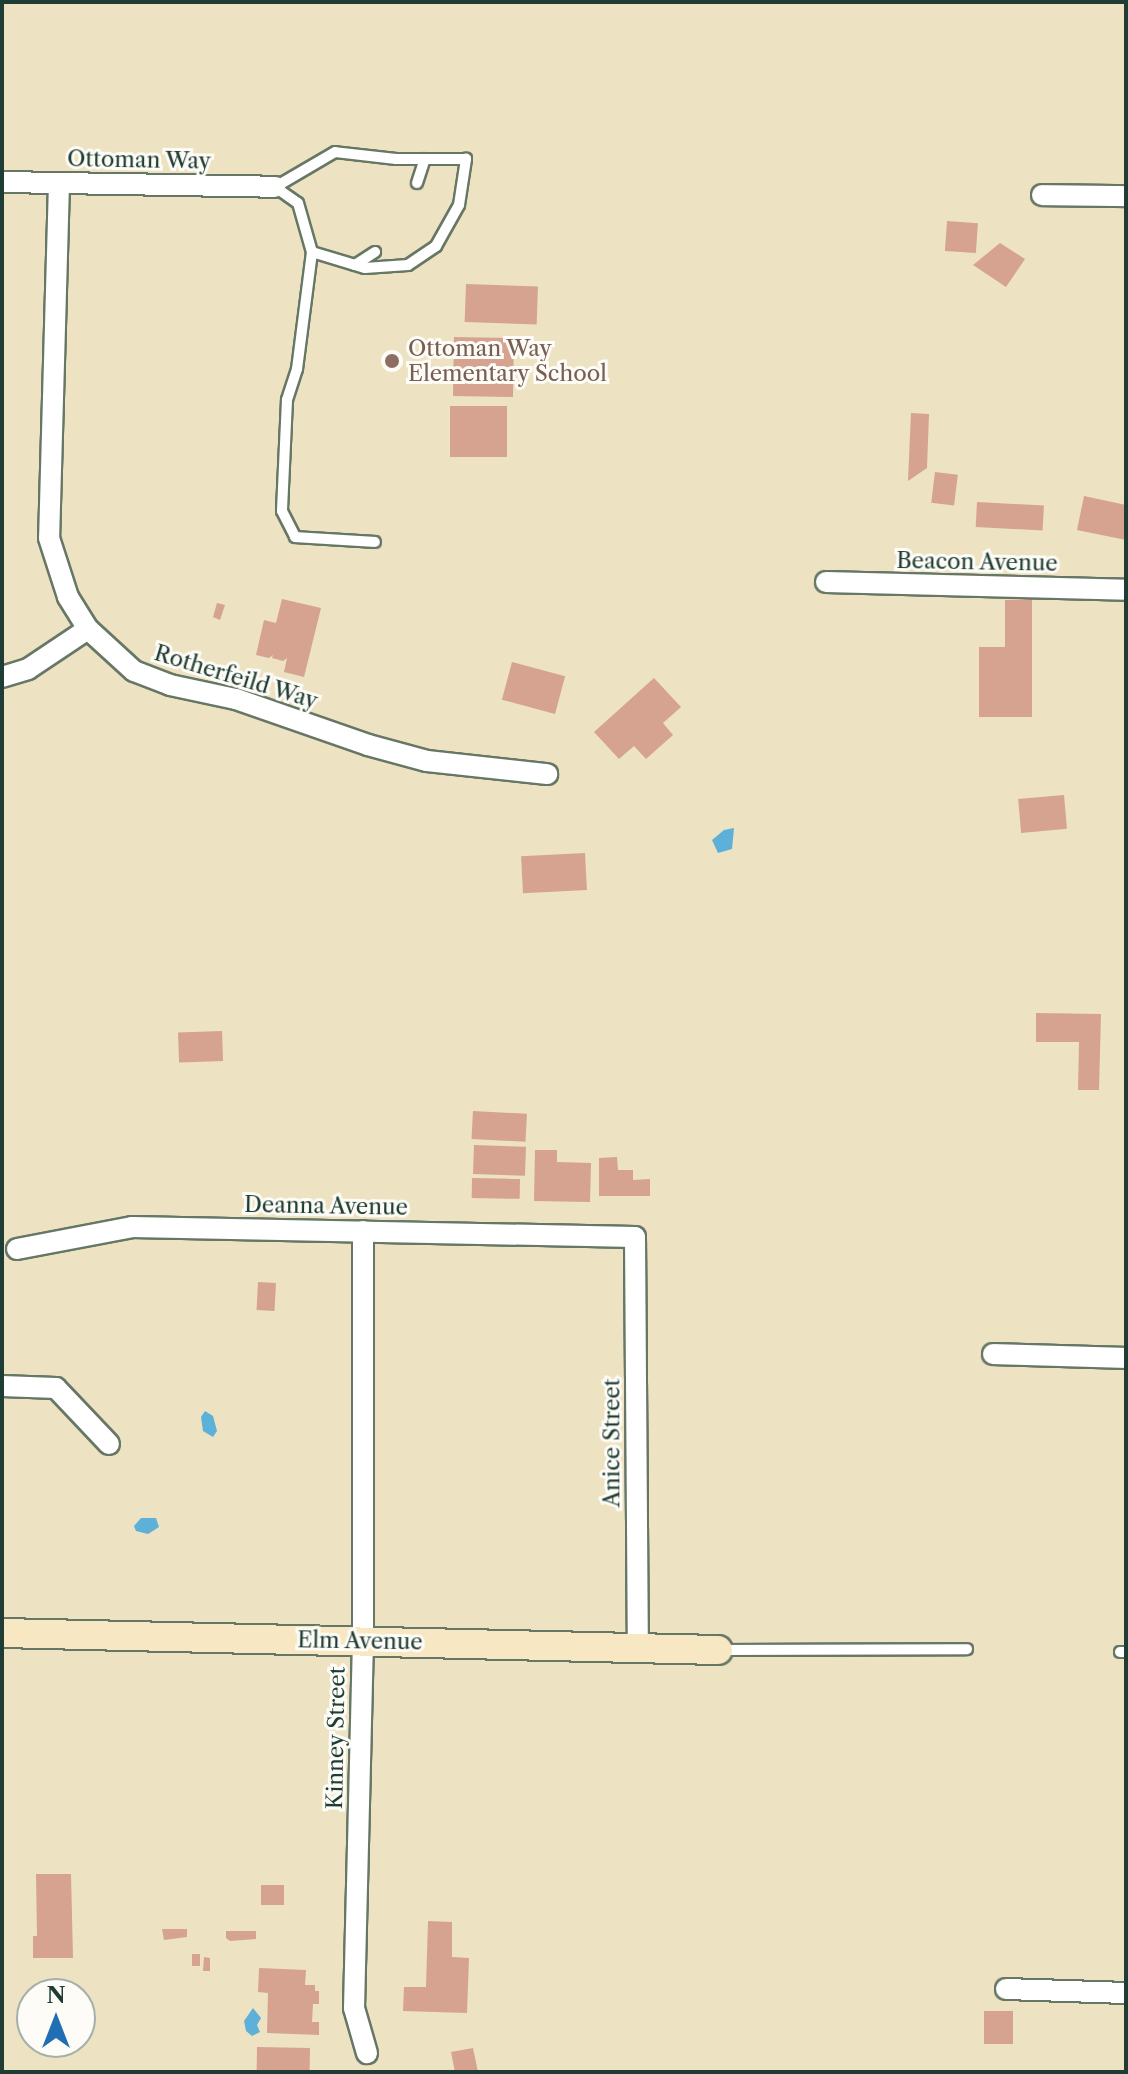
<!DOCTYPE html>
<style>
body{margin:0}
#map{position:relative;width:1128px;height:2074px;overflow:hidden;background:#ede2c2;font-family:"Libre Caslon Text",serif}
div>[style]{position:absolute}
.water>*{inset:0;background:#5db1d9}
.building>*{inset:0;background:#d5a38f;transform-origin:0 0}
.roads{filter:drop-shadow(2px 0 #677766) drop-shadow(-2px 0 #677766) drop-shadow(0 2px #677766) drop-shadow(0 -2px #677766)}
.lane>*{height:10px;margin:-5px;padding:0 5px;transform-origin:5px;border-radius:5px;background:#fff}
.street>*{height:20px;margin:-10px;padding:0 10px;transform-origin:10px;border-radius:10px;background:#fff}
.secondary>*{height:28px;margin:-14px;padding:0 14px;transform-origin:14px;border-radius:14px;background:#f7e8c3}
.dots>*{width:22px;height:22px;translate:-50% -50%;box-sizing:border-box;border:4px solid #fdfcf7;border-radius:50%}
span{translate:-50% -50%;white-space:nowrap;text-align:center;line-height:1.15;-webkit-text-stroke:6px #fdfcf7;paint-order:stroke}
.street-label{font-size:22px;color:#1f3d34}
.education-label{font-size:22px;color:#785e54}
.left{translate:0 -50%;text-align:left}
.frame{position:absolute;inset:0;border:4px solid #1f3d34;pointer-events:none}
.north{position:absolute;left:16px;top:1978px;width:80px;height:80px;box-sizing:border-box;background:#fdfcf7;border:2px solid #a4b0a9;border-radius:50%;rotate:0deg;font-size:22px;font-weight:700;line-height:32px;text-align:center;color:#1f3d34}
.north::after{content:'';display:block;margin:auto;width:28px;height:36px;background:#1f6fb2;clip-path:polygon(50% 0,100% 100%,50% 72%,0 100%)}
</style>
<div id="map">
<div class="water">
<i style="clip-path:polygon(734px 828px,732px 849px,718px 853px,712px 840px,724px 830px)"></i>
<i style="clip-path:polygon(205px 1411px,213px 1416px,217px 1431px,213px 1437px,203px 1431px,201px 1417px)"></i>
<i style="clip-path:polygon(141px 1518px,156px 1518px,159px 1527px,148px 1534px,136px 1531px,134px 1526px)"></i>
<i style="clip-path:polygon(253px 2008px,261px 2018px,257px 2025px,260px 2032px,252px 2036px,246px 2031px,244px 2021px)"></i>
</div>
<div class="building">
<i style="left:947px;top:221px;width:31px;height:30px;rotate:4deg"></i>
<i style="clip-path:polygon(1000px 243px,1025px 259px,1006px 287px,973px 265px)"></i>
<i style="left:466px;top:284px;width:72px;height:38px;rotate:2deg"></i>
<i style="left:454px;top:337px;width:60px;height:59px;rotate:1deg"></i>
<i style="left:450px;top:406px;width:57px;height:51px"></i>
<i style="clip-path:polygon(911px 413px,929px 414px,927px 468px,908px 481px)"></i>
<i style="left:935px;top:472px;width:23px;height:31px;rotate:7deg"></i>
<i style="clip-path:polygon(1084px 496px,1126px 505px,1126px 540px,1077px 530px)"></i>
<i style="left:977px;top:502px;width:67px;height:25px;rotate:3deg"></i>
<i style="clip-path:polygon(282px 599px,321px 608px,304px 677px,284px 672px,287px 658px,283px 661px,272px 658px,273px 655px,269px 658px,256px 655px,264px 620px,276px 623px)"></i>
<i style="clip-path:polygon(1032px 599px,1032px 717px,979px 717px,979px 647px,1005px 647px,1005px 600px)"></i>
<i style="clip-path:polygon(217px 603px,225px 605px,220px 620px,213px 617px)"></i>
<i style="left:512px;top:662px;width:55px;height:39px;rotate:15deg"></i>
<i style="clip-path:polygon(654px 678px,681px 707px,663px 723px,673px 735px,646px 759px,634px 746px,619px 759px,594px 732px)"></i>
<i style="left:1064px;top:795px;width:34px;height:46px;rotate:85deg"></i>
<i style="left:585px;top:853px;width:37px;height:64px;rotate:87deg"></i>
<i style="clip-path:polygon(1036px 1013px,1101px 1014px,1099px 1090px,1078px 1090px,1079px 1042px,1036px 1042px)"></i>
<i style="left:222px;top:1031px;width:30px;height:44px;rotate:88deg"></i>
<i style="left:473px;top:1111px;width:54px;height:28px;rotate:3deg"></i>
<i style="left:474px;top:1145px;width:52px;height:29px;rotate:2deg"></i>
<i style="clip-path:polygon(535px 1150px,557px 1150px,557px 1162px,591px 1163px,590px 1202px,534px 1201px)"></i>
<i style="clip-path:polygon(617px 1157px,618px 1170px,633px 1170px,633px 1180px,650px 1179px,650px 1196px,599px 1196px,599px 1158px)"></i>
<i style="left:472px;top:1178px;width:48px;height:20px;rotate:1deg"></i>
<i style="left:258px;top:1282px;width:18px;height:28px;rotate:3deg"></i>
<i style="clip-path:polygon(36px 1874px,71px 1874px,73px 1958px,33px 1958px,33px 1936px,37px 1936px)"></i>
<i style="left:261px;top:1885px;width:23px;height:20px"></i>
<i style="clip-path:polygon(428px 1921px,452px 1922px,452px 1957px,469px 1958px,467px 2013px,403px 2011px,404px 1987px,426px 1987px)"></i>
<i style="clip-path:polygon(162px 1929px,187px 1929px,187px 1937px,164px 1940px)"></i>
<i style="clip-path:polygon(226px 1931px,256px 1931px,256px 1939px,230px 1941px,226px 1938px)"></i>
<i style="left:192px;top:1954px;width:8px;height:12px"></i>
<i style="clip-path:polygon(204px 1957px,210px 1958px,210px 1971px,203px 1971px)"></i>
<i style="clip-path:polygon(259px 1968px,306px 1970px,305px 1985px,315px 1985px,315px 1991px,319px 1991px,319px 2004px,313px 2004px,312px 2022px,319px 2022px,319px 2035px,267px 2033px,268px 1993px,258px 1992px)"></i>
<i style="left:984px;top:2011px;width:29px;height:33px"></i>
<i style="left:257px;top:2047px;width:53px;height:25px;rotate:1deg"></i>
<i style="clip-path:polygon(473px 2048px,478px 2072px,455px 2072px,451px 2052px)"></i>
</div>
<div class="roads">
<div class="lane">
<i style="left:417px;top:183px;width:25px;rotate:-72deg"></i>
<i style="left:312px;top:252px;width:55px;rotate:16.8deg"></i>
<i style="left:365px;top:268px;width:43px;rotate:-4deg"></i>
<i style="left:408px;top:265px;width:34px;rotate:-34deg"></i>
<i style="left:436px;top:246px;width:47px;rotate:-60.7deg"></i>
<i style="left:459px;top:205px;width:47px;rotate:-81.3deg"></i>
<i style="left:466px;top:159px;width:70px;rotate:180deg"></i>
<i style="left:396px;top:159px;width:61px;rotate:-173.5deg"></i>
<i style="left:335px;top:152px;width:69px;rotate:149.7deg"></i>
<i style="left:275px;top:187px;width:28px;rotate:35deg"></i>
<i style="left:298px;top:203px;width:51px;rotate:74.1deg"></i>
<i style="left:312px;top:252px;width:118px;rotate:97.3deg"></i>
<i style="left:297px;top:369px;width:33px;rotate:108deg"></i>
<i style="left:287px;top:400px;width:111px;rotate:92.6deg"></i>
<i style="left:282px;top:511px;width:29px;rotate:63deg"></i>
<i style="left:295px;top:537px;width:80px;rotate:3.6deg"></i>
<i style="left:355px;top:265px;width:24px;rotate:-33deg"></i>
<i style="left:721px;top:1650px;width:246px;rotate:-0.2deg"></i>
<i style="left:1120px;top:1652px;width:6px"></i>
</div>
<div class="street">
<i style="left:2px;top:182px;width:273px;rotate:1deg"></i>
<i style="left:59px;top:183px;width:355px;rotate:91.6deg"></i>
<i style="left:49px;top:538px;width:62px;rotate:72.1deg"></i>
<i style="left:68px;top:597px;width:38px;rotate:58deg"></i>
<i style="left:88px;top:629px;width:62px;rotate:42.4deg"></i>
<i style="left:134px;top:671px;width:39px;rotate:21deg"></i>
<i style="left:170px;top:685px;width:67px;rotate:12deg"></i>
<i style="left:236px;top:699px;width:140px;rotate:19.2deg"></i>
<i style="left:368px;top:745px;width:61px;rotate:15.2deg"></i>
<i style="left:427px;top:761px;width:121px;rotate:6.2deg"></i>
<i style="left:1042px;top:195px;width:84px;rotate:0.7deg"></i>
<i style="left:826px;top:582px;width:300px;rotate:1.5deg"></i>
<i style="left:2px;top:677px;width:27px;rotate:-17deg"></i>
<i style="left:28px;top:669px;width:72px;rotate:-33.7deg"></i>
<i style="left:363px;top:1231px;width:409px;rotate:90deg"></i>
<i style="left:363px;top:1640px;width:368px;rotate:91.4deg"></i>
<i style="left:354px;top:2008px;width:47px;rotate:73.9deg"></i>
<i style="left:17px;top:1249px;width:117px;rotate:-10.8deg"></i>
<i style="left:132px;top:1227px;width:503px;rotate:1.14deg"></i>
<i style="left:635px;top:1237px;width:412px;rotate:89.6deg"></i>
<i style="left:993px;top:1354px;width:133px;rotate:1.7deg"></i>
<i style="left:2px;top:1386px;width:54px;rotate:2.1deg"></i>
<i style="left:56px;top:1388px;width:77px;rotate:46.6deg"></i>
<i style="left:1006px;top:1989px;width:120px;rotate:1.9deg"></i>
</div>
<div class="secondary">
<i style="left:2px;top:1633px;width:716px;rotate:1.36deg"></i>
</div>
</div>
<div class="dots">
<i style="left:392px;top:361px;background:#8d6e63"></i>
</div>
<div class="street-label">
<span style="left:139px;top:160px;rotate:1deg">Ottoman Way</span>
<span style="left:977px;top:562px;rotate:1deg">Beacon Avenue</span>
<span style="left:236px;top:677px;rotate:17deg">Rotherfeild Way</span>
<span style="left:326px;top:1206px;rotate:1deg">Deanna Avenue</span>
<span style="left:612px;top:1443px;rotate:-90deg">Anice Street</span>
<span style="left:360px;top:1641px;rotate:1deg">Elm Avenue</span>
<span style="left:336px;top:1738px;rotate:-89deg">Kinney Street</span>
</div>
<div class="education-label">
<span class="left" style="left:408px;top:361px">Ottoman Way<br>Elementary School</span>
</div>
<div class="frame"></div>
<div class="north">N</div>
</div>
